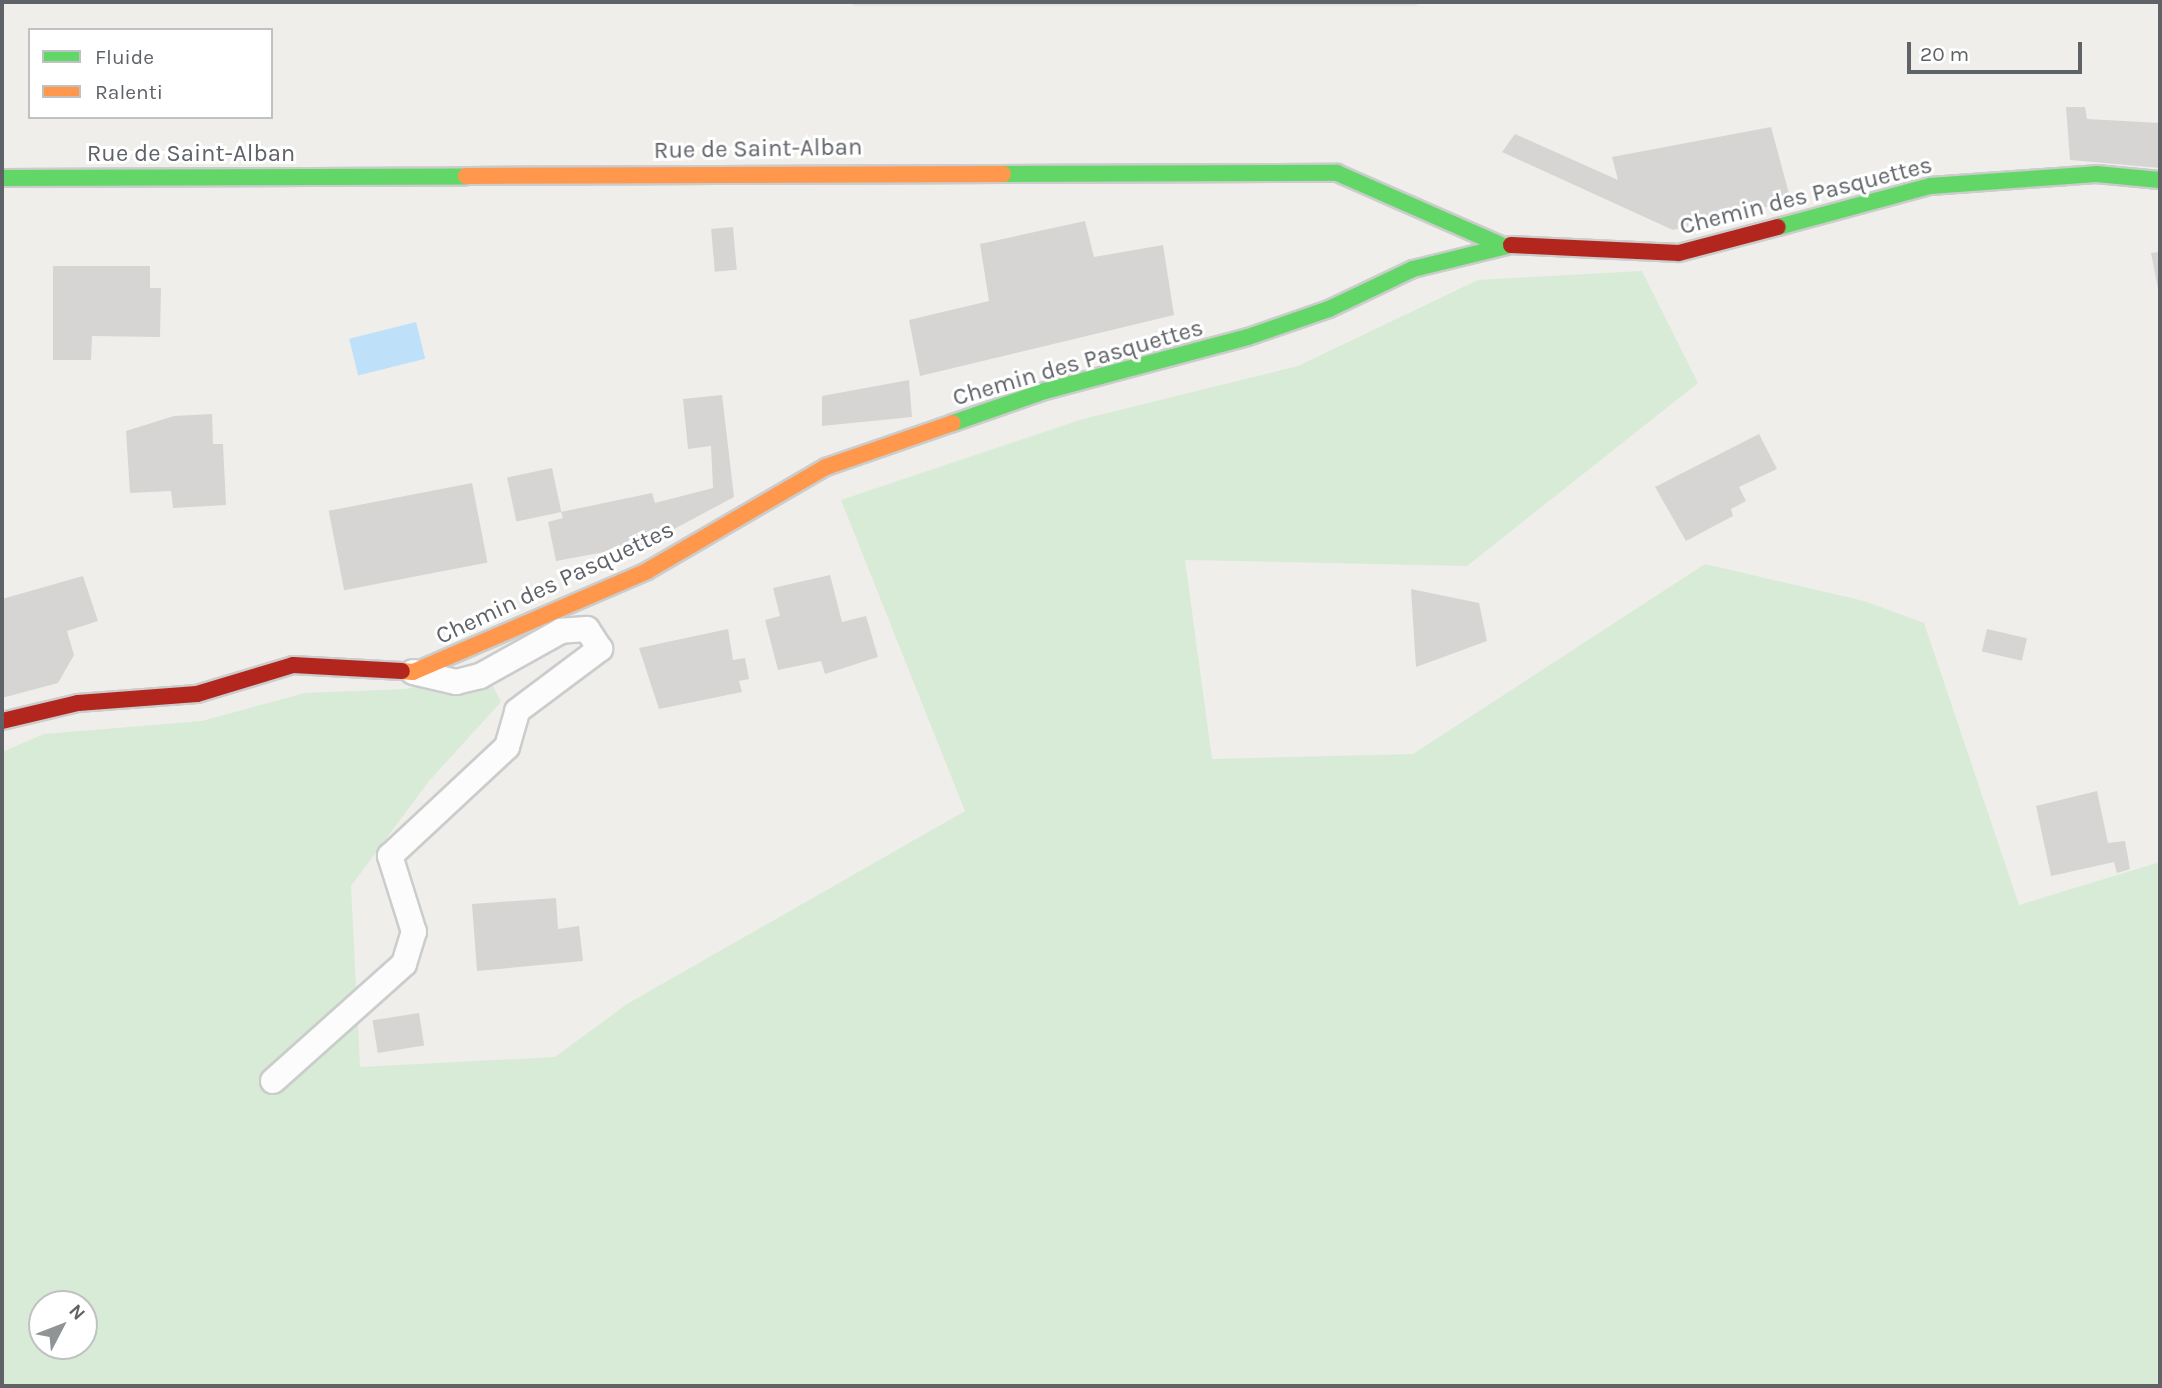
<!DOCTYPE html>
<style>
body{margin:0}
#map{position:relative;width:2162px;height:1388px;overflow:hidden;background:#efeeea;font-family:Karla,sans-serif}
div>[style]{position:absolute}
.green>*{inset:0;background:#d8ebd6}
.water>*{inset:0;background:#bfe0f9;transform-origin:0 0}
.building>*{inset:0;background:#d6d5d3;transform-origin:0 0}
.roads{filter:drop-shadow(2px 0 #cbcccc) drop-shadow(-2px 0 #cbcccc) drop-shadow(0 2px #cbcccc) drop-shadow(0 -2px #cbcccc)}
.lane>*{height:24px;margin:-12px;padding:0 12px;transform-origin:12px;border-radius:12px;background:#fdfcfc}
.fast>*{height:16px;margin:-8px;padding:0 8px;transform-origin:8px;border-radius:8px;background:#63d668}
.slow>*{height:16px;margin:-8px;padding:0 8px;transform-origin:8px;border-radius:8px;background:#ff974d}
.jam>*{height:16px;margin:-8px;padding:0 8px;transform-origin:8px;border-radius:8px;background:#b3261e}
.rail>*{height:8px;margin-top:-4px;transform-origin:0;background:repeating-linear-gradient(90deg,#fff 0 16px,#e4e4e4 0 32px);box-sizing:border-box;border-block:2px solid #e4e4e4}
span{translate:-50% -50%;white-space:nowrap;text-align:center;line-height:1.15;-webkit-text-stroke:6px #fff;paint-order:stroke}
.street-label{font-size:24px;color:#5f6368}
.frame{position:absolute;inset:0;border:4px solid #5f6368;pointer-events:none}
.legend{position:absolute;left:28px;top:28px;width:245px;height:91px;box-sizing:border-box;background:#fff;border:2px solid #bfc1c3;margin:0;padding:9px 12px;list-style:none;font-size:21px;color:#5f6368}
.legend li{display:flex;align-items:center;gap:14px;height:35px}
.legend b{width:35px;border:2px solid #bfc1c3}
.north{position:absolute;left:28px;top:1290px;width:70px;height:70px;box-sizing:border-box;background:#fff;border:2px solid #bfc1c3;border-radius:50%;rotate:48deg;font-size:19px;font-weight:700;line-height:28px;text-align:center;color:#5f6368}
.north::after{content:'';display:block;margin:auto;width:24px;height:32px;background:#919496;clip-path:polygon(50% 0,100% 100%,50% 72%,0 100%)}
.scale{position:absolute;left:1907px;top:42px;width:175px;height:32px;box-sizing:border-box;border:4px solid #5f6368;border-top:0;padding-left:9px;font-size:21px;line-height:24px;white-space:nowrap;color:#5f6368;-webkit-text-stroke:5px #fff;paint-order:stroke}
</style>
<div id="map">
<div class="green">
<i style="clip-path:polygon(evenodd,1642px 271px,1698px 383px,1467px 566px,1185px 560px,1212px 759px,1413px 754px,1705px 564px,1864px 601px,1924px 623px,2019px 905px,2160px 862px,2160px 1386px,2px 1386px,2px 752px,44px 734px,202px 721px,305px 693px,406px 689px,484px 668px,501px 702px,429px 781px,351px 886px,360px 1067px,555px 1057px,627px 1004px,965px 811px,841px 500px,1083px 419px,1298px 366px,1478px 280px,1642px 271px,42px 1304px,84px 1304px,84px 1346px,42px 1346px,42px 1304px)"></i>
</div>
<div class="water">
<i style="left:416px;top:322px;width:38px;height:69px;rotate:76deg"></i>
</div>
<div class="building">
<i style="clip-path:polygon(2066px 107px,2085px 107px,2087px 119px,2160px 123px,2160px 168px,2070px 160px)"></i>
<i style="clip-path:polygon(1771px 127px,1791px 201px,1673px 230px,1502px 152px,1515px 134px,1618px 180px,1612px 157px)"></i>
<i style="clip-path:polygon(1085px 221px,1094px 257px,1163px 245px,1174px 315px,920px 376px,909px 320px,989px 301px,980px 244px)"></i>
<i style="left:733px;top:227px;width:43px;height:22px;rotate:85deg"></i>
<i style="clip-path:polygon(2160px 252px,2160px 294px,2159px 294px,2151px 253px)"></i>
<i style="clip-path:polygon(53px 266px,150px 266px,150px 288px,161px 288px,160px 337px,92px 336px,91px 360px,53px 360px)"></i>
<i style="clip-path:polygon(909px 380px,912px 417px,822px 426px,822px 396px)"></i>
<i style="clip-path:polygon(722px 395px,734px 497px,616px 560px,615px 550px,556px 561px,548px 522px,563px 518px,561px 512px,652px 493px,655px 503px,713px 488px,711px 446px,688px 449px,683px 399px)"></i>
<i style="clip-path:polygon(212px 414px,213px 444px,223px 444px,226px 505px,173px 508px,171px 491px,130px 493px,126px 431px,174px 416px)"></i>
<i style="clip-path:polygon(1759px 434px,1777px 469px,1739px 487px,1746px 501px,1731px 509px,1733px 516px,1686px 541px,1655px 487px)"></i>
<i style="left:552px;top:468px;width:45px;height:46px;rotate:78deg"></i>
<i style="left:472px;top:483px;width:81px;height:146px;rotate:79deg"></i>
<i style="clip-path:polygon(830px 575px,842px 622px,866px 616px,878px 657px,825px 674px,821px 661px,778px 670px,765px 620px,780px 616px,773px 588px)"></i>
<i style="clip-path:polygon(83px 576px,98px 621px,67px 631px,74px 655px,58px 683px,2px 698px,2px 599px)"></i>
<i style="clip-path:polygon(1411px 589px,1479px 603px,1487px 641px,1416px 667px)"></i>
<i style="clip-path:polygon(728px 629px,733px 660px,745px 658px,749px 679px,739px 681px,742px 692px,659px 709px,639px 648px)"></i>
<i style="left:1987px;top:629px;width:41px;height:23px;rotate:13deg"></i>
<i style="clip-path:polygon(2097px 791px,2108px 843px,2125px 841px,2130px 869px,2117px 873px,2114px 862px,2051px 876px,2036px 806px)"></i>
<i style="clip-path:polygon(556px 898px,558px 929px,579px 926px,583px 961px,477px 971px,472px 904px)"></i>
<i style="left:419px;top:1013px;width:33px;height:47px;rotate:81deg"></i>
</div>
<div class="roads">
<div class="lane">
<i style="left:273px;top:1081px;width:176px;rotate:-41.8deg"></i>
<i style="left:404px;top:964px;width:34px;rotate:-73deg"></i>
<i style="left:414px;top:932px;width:80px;rotate:-107.5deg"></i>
<i style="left:390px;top:856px;width:160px;rotate:-43deg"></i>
<i style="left:507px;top:747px;width:37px;rotate:-74deg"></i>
<i style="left:517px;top:711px;width:104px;rotate:-36.8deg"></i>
<i style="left:600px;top:649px;width:24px;rotate:-123deg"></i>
<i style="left:587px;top:629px;width:26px;rotate:176deg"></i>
<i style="left:561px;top:631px;width:93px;rotate:150.9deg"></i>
<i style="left:480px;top:676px;width:25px;rotate:166deg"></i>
<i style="left:456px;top:682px;width:44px;rotate:-166.9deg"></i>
</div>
<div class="fast">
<i style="left:1003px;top:174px;width:334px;rotate:-0.2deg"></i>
<i style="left:1337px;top:173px;width:177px;rotate:23.7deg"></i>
<i style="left:2px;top:178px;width:464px;rotate:-0.2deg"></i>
<i style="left:1778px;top:227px;width:157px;rotate:-15.1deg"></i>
<i style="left:1930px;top:186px;width:166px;rotate:-4.1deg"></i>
<i style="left:2096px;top:174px;width:64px;rotate:5.4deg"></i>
<i style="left:953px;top:423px;width:97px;rotate:-19.2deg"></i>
<i style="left:1045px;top:391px;width:210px;rotate:-14.9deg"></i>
<i style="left:1248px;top:337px;width:86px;rotate:-19.1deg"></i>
<i style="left:1329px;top:309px;width:93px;rotate:-25.5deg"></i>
<i style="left:1413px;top:269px;width:101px;rotate:-13.8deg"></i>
</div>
<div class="slow">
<i style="left:466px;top:176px;width:537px;rotate:-0.21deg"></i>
<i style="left:402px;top:671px;width:11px;rotate:5deg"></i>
<i style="left:413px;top:672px;width:255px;rotate:-23.3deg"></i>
<i style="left:647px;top:571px;width:207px;rotate:-30.2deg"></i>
<i style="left:826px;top:467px;width:134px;rotate:-19.1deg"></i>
</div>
<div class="jam">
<i style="left:1511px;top:245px;width:168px;rotate:2.7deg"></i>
<i style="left:1679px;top:253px;width:102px;rotate:-14.7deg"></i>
<i style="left:2px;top:721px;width:78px;rotate:-13.3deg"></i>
<i style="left:78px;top:703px;width:119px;rotate:-4.3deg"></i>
<i style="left:197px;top:694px;width:100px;rotate:-16.8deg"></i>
<i style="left:293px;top:665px;width:109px;rotate:3.2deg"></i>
</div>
</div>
<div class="rail">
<i style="left:853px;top:2px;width:564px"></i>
</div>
<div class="street-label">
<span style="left:758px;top:149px;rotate:-1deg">Rue de Saint-Alban</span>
<span style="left:191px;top:154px">Rue de Saint-Alban</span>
<span style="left:1806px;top:196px;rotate:-14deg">Chemin des Pasquettes</span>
<span style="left:1078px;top:363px;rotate:-16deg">Chemin des Pasquettes</span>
<span style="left:555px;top:583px;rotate:-25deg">Chemin des Pasquettes</span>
</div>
<div class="frame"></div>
<ul class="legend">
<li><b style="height:9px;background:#63d668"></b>Fluide</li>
<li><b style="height:9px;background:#ff974d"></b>Ralenti</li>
</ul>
<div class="north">N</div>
<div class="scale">20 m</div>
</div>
